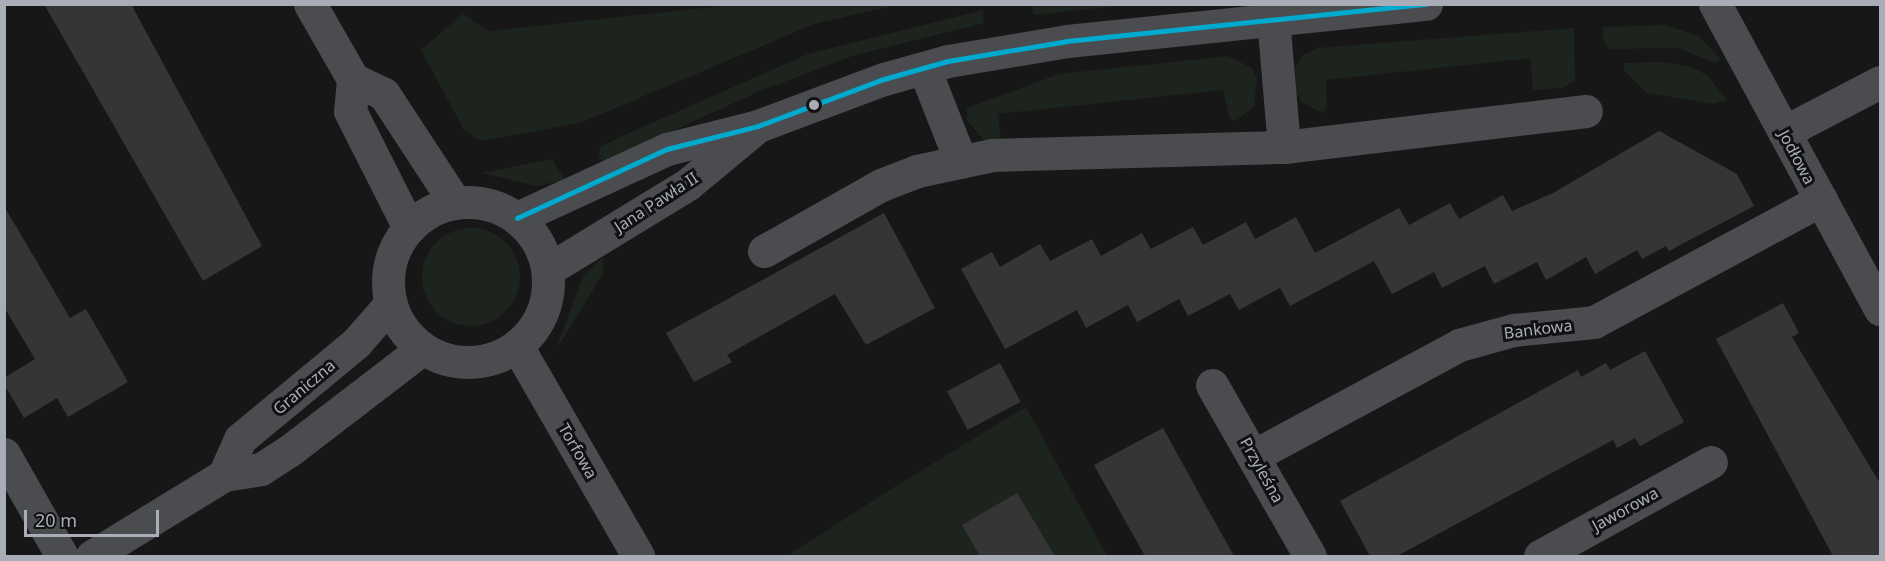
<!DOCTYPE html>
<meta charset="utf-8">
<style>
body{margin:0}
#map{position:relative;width:1885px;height:561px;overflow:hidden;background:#171717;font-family:"Noto Sans",sans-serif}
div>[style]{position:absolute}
.green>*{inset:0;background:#1d241e}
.round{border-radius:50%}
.building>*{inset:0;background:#353536;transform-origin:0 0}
.minor>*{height:33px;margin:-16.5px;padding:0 16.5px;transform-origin:16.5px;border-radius:16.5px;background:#4b4c50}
.minor>.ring{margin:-16.5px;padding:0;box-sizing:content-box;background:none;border:33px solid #4b4c50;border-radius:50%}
.bus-1>*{height:4.5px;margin:-2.25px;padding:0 2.25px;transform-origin:2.25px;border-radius:2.25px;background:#00a9ce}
.dots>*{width:16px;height:16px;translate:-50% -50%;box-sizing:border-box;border:3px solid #111113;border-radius:50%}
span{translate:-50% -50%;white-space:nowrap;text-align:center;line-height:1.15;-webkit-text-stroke:6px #111113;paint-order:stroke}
.street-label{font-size:16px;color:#a8adb8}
.frame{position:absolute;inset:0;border:6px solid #a8adb8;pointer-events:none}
.scale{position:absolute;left:24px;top:510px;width:135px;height:27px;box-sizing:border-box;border:3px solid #a8adb8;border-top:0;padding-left:8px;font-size:18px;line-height:21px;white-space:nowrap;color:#a8adb8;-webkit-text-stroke:4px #111113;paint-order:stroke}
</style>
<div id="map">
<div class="green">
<i style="clip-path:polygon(1032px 4px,1126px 4px,1126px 5px,1033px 15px)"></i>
<i style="clip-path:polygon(732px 5px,896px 5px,814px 24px,580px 123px,481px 141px,464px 130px,421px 50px,463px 14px,489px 31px)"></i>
<i style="clip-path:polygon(983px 10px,984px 23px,855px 55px,760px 91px,603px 163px,599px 155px,600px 147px,629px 133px,808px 54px)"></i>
<i style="clip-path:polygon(1665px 25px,1699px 36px,1721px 60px,1715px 63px,1678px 48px,1609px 49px,1603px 41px,1603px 27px)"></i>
<i style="clip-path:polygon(1574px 28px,1575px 81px,1563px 88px,1533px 90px,1530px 58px,1326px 80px,1327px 109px,1323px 113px,1301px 102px,1296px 92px,1295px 67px,1302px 56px,1317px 48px)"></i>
<i style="clip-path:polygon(1228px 56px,1252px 68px,1257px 79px,1254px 107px,1235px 121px,1230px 119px,1223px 90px,998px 114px,1001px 141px,986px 143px,967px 120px,967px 108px,1059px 74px)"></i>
<i style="clip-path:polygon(1665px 62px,1692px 67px,1708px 76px,1727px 100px,1714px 104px,1647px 93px,1624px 70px,1624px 63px)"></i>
<i style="clip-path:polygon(552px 159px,565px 180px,537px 186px,482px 173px)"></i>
<i class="round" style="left:422px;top:228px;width:98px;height:98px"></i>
<i style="clip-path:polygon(603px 257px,603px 274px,556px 350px,583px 276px)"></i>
<i style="clip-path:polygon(1026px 407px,1107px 556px,787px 556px,899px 484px)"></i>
</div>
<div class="building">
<i style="clip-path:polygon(44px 4px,131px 4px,262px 246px,203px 281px)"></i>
<i style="clip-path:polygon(1659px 131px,1737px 174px,1754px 206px,1669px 251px,1666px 246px,1642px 259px,1637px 250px,1595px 274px,1586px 257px,1546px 280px,1537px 262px,1494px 284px,1485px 266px,1442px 288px,1434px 272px,1392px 294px,1374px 261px,1290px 306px,1280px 288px,1239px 310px,1230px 294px,1188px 316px,1179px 299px,1137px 322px,1128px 305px,1086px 328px,1077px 310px,1005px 349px,961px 269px,992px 252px,1000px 267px,1040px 244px,1050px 261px,1092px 239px,1101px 256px,1142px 233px,1151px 249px,1193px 227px,1203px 245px,1246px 222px,1255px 239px,1296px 217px,1315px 253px,1399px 208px,1409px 225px,1450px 203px,1459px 219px,1503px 195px,1512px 211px,1553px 193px)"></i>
<i style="clip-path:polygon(4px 206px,70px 318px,86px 309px,128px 382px,68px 417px,57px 398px,24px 418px,4px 384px,4px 378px,35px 359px,4px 307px)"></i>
<i style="clip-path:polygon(884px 213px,935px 308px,866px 345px,835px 294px,727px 355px,732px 362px,694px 382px,666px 333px)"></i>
<i style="clip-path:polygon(1783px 303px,1799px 333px,1792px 337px,1881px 485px,1881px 556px,1833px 556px,1716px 339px)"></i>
<i style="clip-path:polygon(1645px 351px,1684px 422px,1640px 446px,1635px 438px,1617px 448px,1613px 440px,1397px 556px,1370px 556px,1340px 501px,1578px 370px,1581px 377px,1606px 363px,1610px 370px)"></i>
<i style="left:1000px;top:363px;width:44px;height:60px;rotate:62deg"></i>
<i style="clip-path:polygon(1163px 428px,1196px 488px,1234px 556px,1145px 556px,1094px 465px)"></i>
<i style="clip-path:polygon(1017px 493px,1055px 556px,980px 556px,962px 525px)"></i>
</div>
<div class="minor">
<i style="left:310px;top:4px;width:86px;rotate:60.2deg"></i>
<i style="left:353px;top:79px;width:34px;rotate:26deg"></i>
<i style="left:384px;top:94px;width:128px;rotate:56.8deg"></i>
<i style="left:1715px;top:4px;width:347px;rotate:61.6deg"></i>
<i style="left:1273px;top:18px;width:129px;rotate:85.1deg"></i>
<i style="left:924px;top:68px;width:101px;rotate:68.5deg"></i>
<i style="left:353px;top:79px;width:32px;rotate:95deg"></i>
<i style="left:350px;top:111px;width:131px;rotate:63.2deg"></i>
<i style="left:1784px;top:132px;width:108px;rotate:-27.5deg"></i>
<i class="ring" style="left:388px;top:202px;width:127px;height:127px"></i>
<i style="left:517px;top:218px;width:165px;rotate:-24.7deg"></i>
<i style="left:667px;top:149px;width:94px;rotate:-14.2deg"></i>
<i style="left:758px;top:126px;width:134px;rotate:-20.5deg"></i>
<i style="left:884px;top:79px;width:66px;rotate:-15.7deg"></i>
<i style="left:948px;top:61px;width:121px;rotate:-9.5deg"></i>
<i style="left:1067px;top:41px;width:361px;rotate:-5.9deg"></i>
<i style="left:764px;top:251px;width:134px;rotate:-29.4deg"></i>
<i style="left:881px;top:185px;width:39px;rotate:-21deg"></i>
<i style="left:917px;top:171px;width:77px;rotate:-12deg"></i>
<i style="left:992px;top:155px;width:292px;rotate:-1.6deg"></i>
<i style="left:1284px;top:147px;width:304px;rotate:-6.8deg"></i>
<i style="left:549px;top:269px;width:163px;rotate:-31.4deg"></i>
<i style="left:688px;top:184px;width:83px;rotate:-39.6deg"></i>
<i style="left:517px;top:346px;width:242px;rotate:60deg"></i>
<i style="left:1212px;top:385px;width:197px;rotate:60.2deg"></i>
<i style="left:4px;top:454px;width:117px;rotate:60.4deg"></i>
<i style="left:1255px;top:455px;width:232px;rotate:-28.3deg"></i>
<i style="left:1459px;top:345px;width:56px;rotate:-15.5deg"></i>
<i style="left:1513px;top:330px;width:81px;rotate:-5.6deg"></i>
<i style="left:1594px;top:322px;width:258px;rotate:-28.3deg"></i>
<i style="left:224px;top:475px;width:39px;rotate:-66deg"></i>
<i style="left:240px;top:439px;width:151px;rotate:-39.6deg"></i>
<i style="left:356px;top:343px;width:53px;rotate:-48.8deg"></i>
<i style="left:92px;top:556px;width:155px;rotate:-31.5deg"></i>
<i style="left:224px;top:475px;width:37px;rotate:-9deg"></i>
<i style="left:261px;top:469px;width:33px;rotate:-33deg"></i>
<i style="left:289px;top:451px;width:168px;rotate:-37.5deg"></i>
<i style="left:1540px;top:556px;width:195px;rotate:-28.8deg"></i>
</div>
<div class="bus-1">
<i style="left:517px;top:218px;width:165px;rotate:-24.7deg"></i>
<i style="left:667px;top:149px;width:94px;rotate:-14.2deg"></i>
<i style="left:758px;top:126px;width:134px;rotate:-20.5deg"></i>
<i style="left:884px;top:79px;width:66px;rotate:-15.7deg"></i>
<i style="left:948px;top:61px;width:121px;rotate:-9.5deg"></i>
<i style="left:1067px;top:41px;width:361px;rotate:-5.9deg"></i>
</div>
<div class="dots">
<i style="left:814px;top:105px;background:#a8adb8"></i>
</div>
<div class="street-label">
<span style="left:1797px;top:157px;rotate:62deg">Jodłowa</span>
<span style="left:656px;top:202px;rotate:-33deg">Jana Pawła II</span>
<span style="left:1538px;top:329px;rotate:-7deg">Bankowa</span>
<span style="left:304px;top:387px;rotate:-40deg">Graniczna</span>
<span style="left:578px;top:451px;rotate:60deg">Torfowa</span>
<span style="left:1262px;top:470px;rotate:61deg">Przyleśna</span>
<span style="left:1625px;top:509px;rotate:-29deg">Jaworowa</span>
</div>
<div class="frame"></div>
<div class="scale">20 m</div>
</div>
